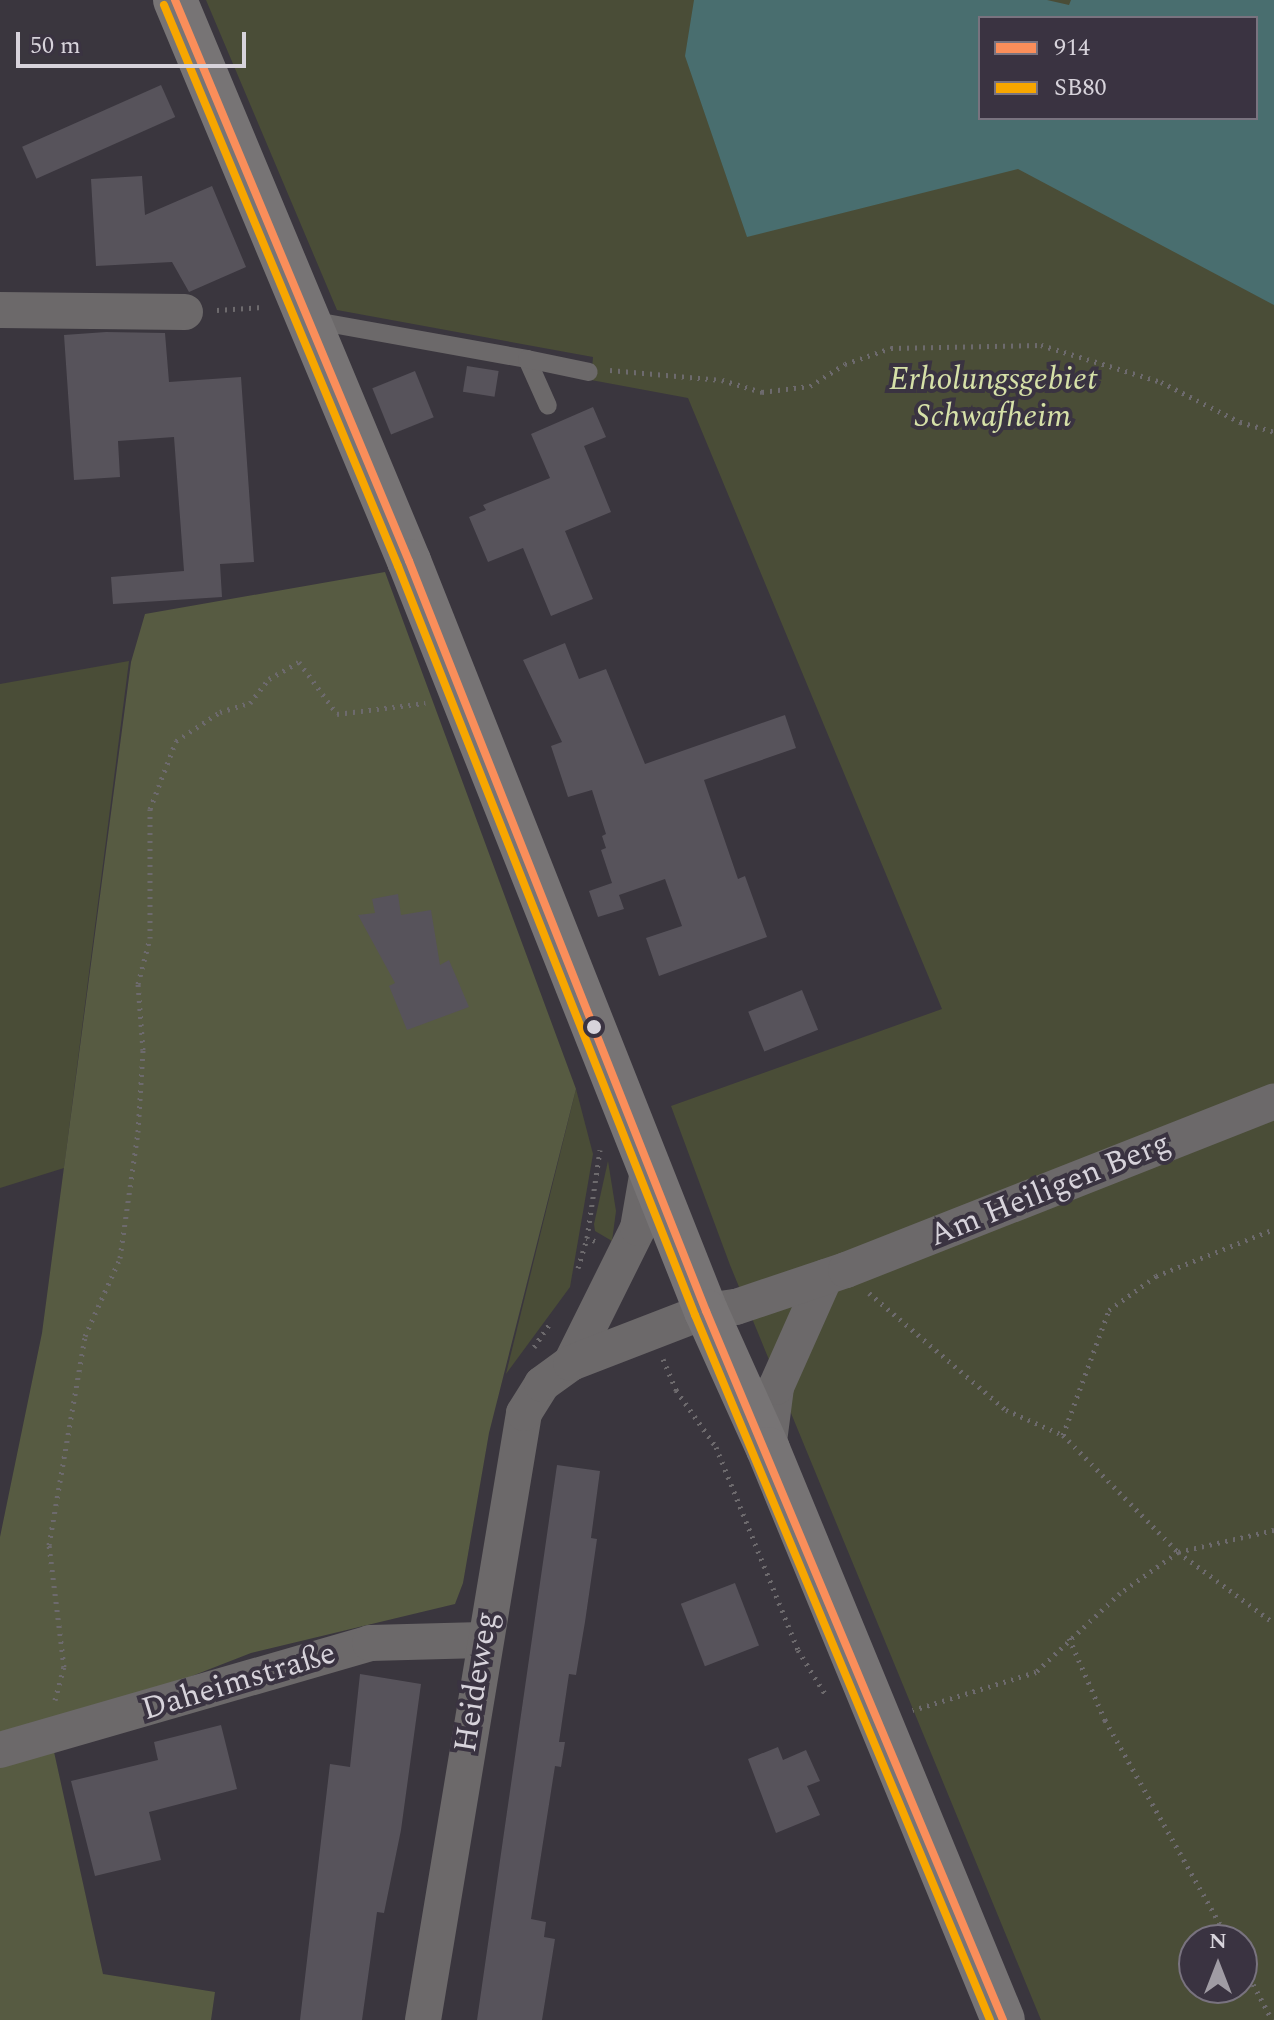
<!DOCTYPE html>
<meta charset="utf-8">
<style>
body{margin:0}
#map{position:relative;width:1274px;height:2020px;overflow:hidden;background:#3a363e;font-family:Spectral,serif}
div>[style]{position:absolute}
.green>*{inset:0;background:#4a4d37}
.forest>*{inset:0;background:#575b42}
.water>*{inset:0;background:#496e6f}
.building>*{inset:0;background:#57535b;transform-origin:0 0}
.path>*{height:5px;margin-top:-2.5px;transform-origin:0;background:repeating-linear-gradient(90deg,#6d6a6d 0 2px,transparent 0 8px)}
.lane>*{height:18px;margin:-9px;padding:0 9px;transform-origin:9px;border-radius:9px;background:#6c696a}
.street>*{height:36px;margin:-18px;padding:0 18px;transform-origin:18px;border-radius:18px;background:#6c696a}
.secondary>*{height:44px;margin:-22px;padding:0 22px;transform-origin:22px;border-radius:22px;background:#777475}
.bus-1>*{height:8px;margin:-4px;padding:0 4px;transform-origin:4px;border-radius:4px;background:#fa8e5a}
.bus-2>*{height:8px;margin:-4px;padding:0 4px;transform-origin:4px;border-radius:4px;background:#f7a600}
.dots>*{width:22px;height:22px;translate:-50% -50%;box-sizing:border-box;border:4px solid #3a3341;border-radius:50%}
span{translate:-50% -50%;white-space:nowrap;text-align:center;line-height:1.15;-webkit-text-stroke:8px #3a3341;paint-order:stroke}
.park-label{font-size:32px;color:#d6e1a8;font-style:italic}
.street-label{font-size:32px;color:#d7d3db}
.legend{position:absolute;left:978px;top:16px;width:280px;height:104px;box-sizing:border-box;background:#3a3341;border:2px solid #79737f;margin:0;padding:10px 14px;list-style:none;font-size:24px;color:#d7d3db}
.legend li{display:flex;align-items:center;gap:16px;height:40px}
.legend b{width:40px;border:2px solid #79737f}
.north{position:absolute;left:1178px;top:1924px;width:80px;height:80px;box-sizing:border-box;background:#3a3341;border:2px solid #79737f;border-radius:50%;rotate:0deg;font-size:22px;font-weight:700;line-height:32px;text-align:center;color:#d7d3db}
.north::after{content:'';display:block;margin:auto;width:28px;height:36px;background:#a09ca4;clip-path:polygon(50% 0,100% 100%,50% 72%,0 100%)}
.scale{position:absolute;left:16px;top:32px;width:230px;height:36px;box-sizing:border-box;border:4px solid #d7d3db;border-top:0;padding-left:10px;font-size:24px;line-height:28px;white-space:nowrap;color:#d7d3db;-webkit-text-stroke:6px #3a3341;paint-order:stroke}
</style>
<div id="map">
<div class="green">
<i style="clip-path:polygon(evenodd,206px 0,1274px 0,1274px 2020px,1041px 2020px,730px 1265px,671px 1106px,942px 1009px,688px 398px,591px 380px,593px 357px,337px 310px,206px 0,980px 18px,1256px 18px,1256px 118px,980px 118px,980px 18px,206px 0,1194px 1940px,1242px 1940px,1242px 1988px,1194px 1988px,1194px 1940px)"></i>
<i style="clip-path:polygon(129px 661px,64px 1168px,0 1188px,0 684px)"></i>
<i style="clip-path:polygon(576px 1089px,593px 1154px,570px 1287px,506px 1374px)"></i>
<i style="clip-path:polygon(608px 1161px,616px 1211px,612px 1241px,595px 1231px,594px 1224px)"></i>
</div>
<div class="forest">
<i style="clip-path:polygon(385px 572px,576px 1089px,489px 1433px,463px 1583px,455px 1604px,251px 1653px,174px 1683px,47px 1720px,103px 1974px,215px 1992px,211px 2020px,0 2020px,0 1537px,42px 1333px,131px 662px,145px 614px)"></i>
</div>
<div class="water">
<i style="clip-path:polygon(evenodd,694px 0,1047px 0,1069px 5px,1071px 0,1274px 0,1274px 305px,1018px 169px,747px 237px,685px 56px,694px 0,980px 18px,1256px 18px,1256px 118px,980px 118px,980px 18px)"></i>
</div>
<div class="building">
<i style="left:161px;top:85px;width:35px;height:152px;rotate:66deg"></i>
<i style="clip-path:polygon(142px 176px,145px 215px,212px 186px,246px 267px,189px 292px,172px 262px,96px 266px,91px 179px)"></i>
<i style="clip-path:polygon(106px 332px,165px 333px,169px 382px,241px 377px,254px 562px,220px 564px,222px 597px,113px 604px,111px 577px,184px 571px,174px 437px,118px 441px,120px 477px,74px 480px,64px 335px)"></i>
<i style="left:467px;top:366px;width:32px;height:26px;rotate:9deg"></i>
<i style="left:415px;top:371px;width:50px;height:46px;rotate:68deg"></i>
<i style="clip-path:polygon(593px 407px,606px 437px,584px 446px,611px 512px,565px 531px,593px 599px,551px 616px,523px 548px,488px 562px,469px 517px,486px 510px,483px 505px,550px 478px,531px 434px)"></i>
<i style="clip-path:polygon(565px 643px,579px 679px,606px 669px,645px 764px,785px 715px,796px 748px,704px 780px,738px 879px,745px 876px,767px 937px,659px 976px,646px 938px,682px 926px,665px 879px,619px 895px,624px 909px,598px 917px,589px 891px,612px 883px,601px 850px,606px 848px,602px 836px,606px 834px,592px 790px,568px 797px,551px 746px,562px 742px,523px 660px)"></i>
<i style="clip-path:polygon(398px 894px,401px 915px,431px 910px,440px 965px,449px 960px,469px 1007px,407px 1030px,389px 986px,395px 983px,358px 915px,375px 913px,372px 899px)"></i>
<i style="left:802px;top:990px;width:43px;height:58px;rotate:68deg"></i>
<i style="clip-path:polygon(557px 1465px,600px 1471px,591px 1538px,597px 1539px,585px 1622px,576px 1675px,569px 1674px,559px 1742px,565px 1742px,561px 1767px,555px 1766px,531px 1919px,546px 1922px,544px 1937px,555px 1939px,542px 2020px,477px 2020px)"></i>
<i style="left:735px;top:1583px;width:67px;height:58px;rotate:69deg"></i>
<i style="clip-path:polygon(360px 1674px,421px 1684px,401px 1830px,384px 1913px,377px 1912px,362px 2020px,300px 2020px,330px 1764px,350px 1767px)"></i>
<i style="clip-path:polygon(221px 1725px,237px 1789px,149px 1812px,161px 1860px,95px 1876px,71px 1781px,158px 1760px,154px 1742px)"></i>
<i style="clip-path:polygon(778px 1747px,783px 1760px,806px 1750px,820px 1781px,807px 1786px,820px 1815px,776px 1833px,748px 1759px)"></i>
</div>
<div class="path">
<i style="left:217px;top:310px;width:46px;rotate:-3.7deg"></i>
<i style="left:610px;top:370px;width:112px;rotate:5.1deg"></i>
<i style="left:722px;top:380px;width:42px;rotate:16.7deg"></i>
<i style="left:762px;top:392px;width:48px;rotate:-7.1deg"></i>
<i style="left:810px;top:386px;width:41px;rotate:-32.2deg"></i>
<i style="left:845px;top:364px;width:49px;rotate:-19.2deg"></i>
<i style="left:891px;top:348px;width:150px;rotate:-1.1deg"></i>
<i style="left:1041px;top:345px;width:126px;rotate:17.1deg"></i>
<i style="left:1161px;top:382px;width:89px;rotate:26.9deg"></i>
<i style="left:1240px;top:422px;width:35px;rotate:16deg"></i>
<i style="left:595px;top:1241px;width:9px;rotate:-159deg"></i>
<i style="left:587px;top:1238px;width:89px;rotate:-81.6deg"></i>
<i style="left:578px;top:1268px;width:31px;rotate:-73deg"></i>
<i style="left:869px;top:1293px;width:180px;rotate:40.5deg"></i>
<i style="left:1006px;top:1410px;width:62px;rotate:23.7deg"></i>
<i style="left:1063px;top:1435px;width:164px;rotate:45.5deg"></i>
<i style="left:1178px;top:1552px;width:71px;rotate:144.7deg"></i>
<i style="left:1120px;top:1593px;width:115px;rotate:136.8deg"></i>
<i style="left:1036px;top:1672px;width:129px;rotate:162.8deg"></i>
<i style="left:534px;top:1347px;width:30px;rotate:-56deg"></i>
<i style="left:663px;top:1359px;width:34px;rotate:67deg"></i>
<i style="left:676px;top:1390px;width:70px;rotate:54.9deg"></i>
<i style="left:716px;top:1447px;width:219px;rotate:68deg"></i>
<i style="left:798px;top:1650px;width:55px;rotate:58.3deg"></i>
<i style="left:1063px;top:1435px;width:133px;rotate:-69.8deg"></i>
<i style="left:1109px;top:1310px;width:58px;rotate:-35.9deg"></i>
<i style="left:1156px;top:1276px;width:127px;rotate:-21.7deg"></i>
<i style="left:1274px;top:1530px;width:98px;rotate:167.1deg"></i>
<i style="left:1178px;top:1552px;width:119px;rotate:36.5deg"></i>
<i style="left:1069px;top:1638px;width:90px;rotate:66.3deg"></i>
<i style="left:1105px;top:1720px;width:253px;rotate:60.6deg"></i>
<i style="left:55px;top:1700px;width:34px;rotate:-75deg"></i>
<i style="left:64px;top:1667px;width:123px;rotate:-97deg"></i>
<i style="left:49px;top:1545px;width:212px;rotate:-80.2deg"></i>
<i style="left:85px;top:1336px;width:85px;rotate:-65.8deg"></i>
<i style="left:120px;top:1258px;width:127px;rotate:-81.9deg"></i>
<i style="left:138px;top:1132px;width:82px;rotate:-86.5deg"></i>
<i style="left:143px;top:1050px;width:66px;rotate:-94.3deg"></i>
<i style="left:138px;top:984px;width:48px;rotate:-75.4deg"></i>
<i style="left:150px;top:938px;width:129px;rotate:-90deg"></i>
<i style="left:150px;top:809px;width:73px;rotate:-69.1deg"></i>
<i style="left:176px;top:741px;width:53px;rotate:-33.4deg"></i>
<i style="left:220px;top:712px;width:31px;rotate:-17deg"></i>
<i style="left:250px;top:703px;width:31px;rotate:-52deg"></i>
<i style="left:269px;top:679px;width:34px;rotate:-30deg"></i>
<i style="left:299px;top:662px;width:64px;rotate:53.8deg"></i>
<i style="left:337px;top:714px;width:89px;rotate:-7.1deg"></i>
<i style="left:1242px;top:1963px;width:64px;rotate:62.2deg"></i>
</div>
<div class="lane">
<i style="left:310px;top:320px;width:220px;rotate:10.2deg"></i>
<i style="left:527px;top:359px;width:51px;rotate:65.9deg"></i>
<i style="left:527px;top:359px;width:63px;rotate:11.8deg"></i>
</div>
<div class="street">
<i style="left:0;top:310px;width:185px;rotate:0.6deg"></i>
<i style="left:571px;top:1363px;width:151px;rotate:-63.6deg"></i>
<i style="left:638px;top:1228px;width:65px;rotate:-80.2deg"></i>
<i style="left:768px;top:1449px;width:63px;rotate:-82.6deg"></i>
<i style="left:776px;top:1387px;width:120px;rotate:-66deg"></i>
<i style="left:0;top:1750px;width:385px;rotate:-16.1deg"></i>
<i style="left:370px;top:1643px;width:112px;rotate:-1.5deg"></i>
<i style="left:423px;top:2020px;width:615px;rotate:-80.55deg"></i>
<i style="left:524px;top:1413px;width:34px;rotate:-58deg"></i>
<i style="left:542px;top:1384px;width:36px;rotate:-36deg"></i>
<i style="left:571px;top:1363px;width:145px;rotate:-21.1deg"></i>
<i style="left:706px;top:1311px;width:30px;rotate:-8deg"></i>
<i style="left:736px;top:1307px;width:116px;rotate:-18.6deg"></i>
<i style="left:846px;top:1270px;width:460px;rotate:-21.5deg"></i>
</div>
<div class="secondary">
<i style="left:175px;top:0;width:608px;rotate:67.36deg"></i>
<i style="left:409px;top:561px;width:807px;rotate:68.4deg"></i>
<i style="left:706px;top:1311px;width:151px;rotate:65.8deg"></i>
<i style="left:768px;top:1449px;width:617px;rotate:67.63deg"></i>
</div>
<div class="bus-1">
<i style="left:175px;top:0;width:608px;rotate:67.36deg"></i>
<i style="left:409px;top:561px;width:807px;rotate:68.4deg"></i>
<i style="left:706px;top:1311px;width:769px;rotate:67.27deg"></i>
</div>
<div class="bus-2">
<i style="left:164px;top:5px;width:608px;rotate:67.36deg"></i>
<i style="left:398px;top:566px;width:806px;rotate:68.37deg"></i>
<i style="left:695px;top:1315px;width:764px;rotate:67.29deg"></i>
</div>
<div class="dots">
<i style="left:594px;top:1027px;background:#d7d3db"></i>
</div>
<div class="park-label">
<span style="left:993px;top:399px">Erholungsgebiet<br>Schwafheim</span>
</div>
<div class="street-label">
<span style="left:1050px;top:1190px;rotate:-22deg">Am Heiligen Berg</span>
<span style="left:239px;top:1682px;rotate:-17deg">Daheimstraße</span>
<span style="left:477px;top:1682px;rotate:-81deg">Heideweg</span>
</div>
<ul class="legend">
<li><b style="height:10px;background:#fa8e5a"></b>914</li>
<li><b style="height:10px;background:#f7a600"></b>SB80</li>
</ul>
<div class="north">N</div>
<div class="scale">50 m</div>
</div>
